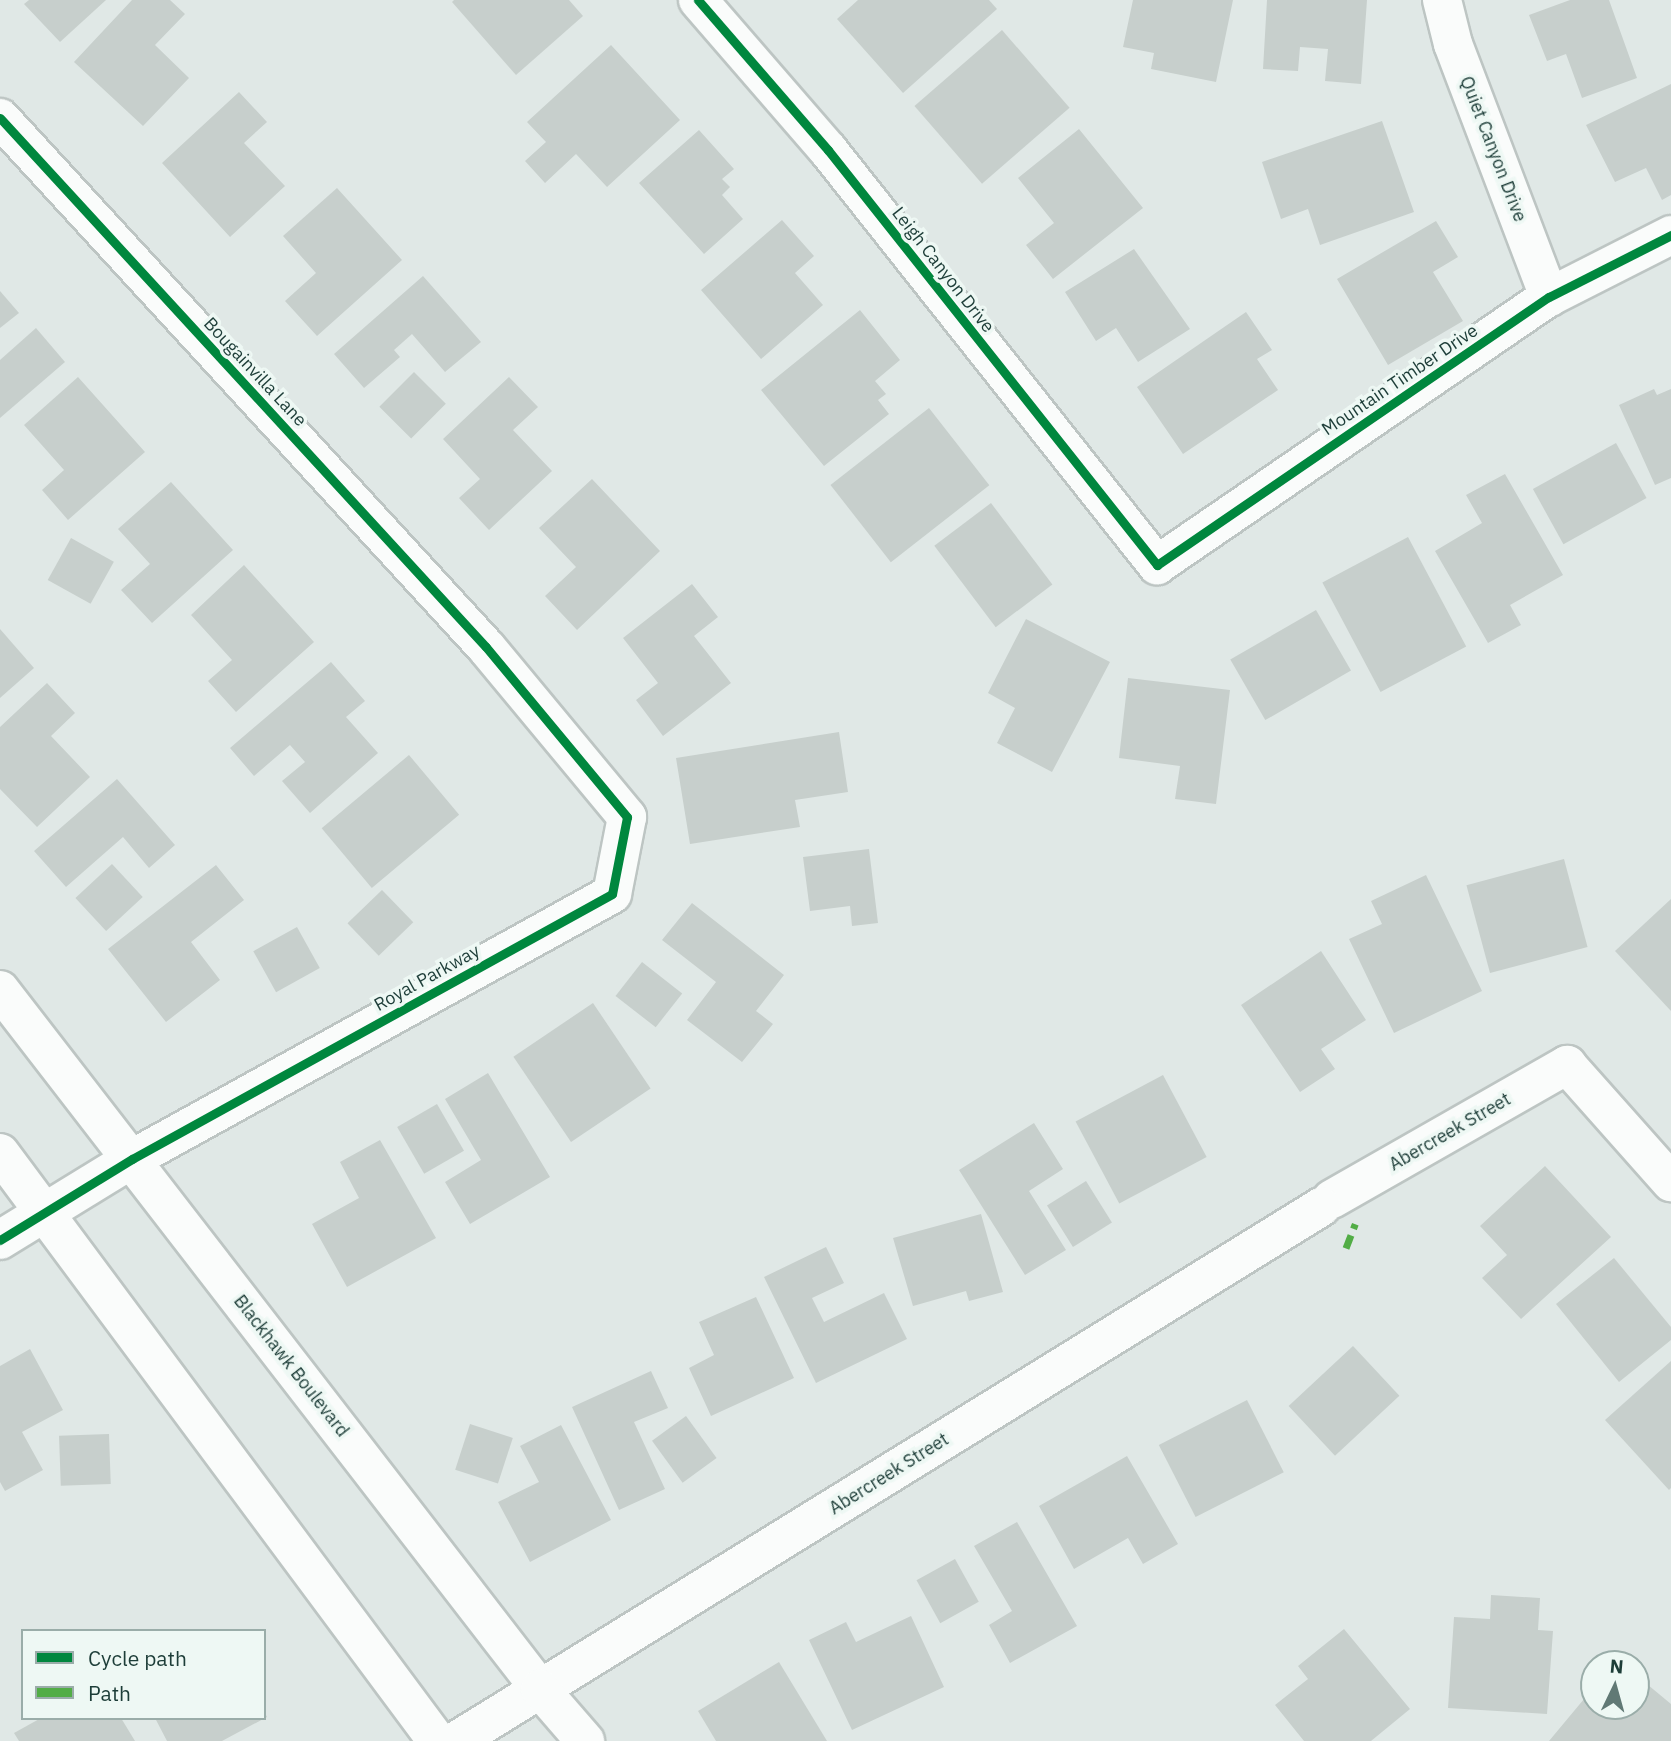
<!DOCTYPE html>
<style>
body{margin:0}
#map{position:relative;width:1671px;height:1741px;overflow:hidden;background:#e0e8e6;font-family:"IBM Plex Sans",sans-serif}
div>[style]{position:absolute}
.building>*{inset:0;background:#c7cfcc;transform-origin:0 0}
.roads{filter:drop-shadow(2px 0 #bdc5c3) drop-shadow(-2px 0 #bdc5c3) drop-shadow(0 2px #bdc5c3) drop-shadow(0 -2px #bdc5c3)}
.minor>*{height:38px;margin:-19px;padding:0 19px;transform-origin:19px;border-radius:19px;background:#fafcfb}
.secondary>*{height:38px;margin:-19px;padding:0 19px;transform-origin:19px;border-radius:19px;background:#fafcfb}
.quiet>*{height:7px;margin-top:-3.5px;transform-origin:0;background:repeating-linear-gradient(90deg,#52ad46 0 14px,transparent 0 21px)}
.cycleway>*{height:9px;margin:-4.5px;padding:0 4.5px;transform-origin:4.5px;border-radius:4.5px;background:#00873e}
span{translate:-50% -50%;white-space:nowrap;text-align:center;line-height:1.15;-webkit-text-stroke:7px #eef8f4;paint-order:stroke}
.street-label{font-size:18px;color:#1d3d38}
.legend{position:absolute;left:21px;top:1629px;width:245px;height:91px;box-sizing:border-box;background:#eef8f4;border:2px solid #9aada9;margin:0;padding:9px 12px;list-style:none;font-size:21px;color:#1d3d38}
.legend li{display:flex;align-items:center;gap:14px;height:35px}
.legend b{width:35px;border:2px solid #9aada9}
.north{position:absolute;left:1580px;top:1650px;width:70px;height:70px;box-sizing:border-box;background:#eef8f4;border:2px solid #9aada9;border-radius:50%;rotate:5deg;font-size:19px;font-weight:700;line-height:28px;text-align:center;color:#1d3d38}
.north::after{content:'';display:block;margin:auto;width:24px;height:32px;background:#617975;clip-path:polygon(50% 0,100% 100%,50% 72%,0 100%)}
</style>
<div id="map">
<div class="building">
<i style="clip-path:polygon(29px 0,106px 0,60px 42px,24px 4px)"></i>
<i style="clip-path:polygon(132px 0,170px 0,185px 14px,155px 45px,189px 78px,143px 126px,74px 62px)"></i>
<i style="clip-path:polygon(454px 0,569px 0,583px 16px,516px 75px,452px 2px)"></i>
<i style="clip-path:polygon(858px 0,989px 0,997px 9px,903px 93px,837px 19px)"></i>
<i style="clip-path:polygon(1133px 0,1233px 0,1216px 82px,1151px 69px,1154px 53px,1123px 47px)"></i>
<i style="clip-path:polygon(1267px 0,1367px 0,1361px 84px,1325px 81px,1328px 49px,1300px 47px,1298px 71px,1263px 69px)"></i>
<i style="clip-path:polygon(1570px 0,1609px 0,1637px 78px,1582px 98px,1566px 54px,1547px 61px,1529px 15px)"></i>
<i style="left:1002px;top:30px;width:103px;height:116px;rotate:49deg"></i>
<i style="clip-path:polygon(611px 45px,680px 120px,607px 187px,576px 154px,545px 183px,525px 161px,546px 142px,527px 122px)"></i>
<i style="clip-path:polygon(1671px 84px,1671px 195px,1662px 200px,1646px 168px,1615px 182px,1586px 125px)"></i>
<i style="clip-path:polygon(239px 92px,267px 122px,244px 143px,285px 186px,230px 237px,162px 163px)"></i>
<i style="clip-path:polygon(1382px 121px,1414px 212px,1320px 245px,1308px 209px,1281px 219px,1262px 162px)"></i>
<i style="clip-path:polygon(1079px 129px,1143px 208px,1053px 279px,1026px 245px,1054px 223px,1018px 178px)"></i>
<i style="clip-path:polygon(699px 130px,734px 169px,722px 179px,730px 187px,722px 195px,743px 219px,704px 254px,639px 183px)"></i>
<i style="clip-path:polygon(337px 188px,402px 260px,317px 336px,285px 301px,316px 273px,283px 236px)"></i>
<i style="clip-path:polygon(782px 220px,814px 256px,795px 273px,823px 305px,761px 359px,701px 290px)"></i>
<i style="clip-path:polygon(1436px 221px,1458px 257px,1433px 272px,1463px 321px,1388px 365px,1337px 279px)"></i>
<i style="clip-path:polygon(1134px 249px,1190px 329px,1138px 362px,1116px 328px,1096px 341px,1065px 292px)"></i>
<i style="clip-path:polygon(423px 276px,481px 342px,445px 372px,412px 334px,394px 350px,400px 357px,364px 388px,334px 354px)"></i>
<i style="clip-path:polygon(0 291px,19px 313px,0 328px)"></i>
<i style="clip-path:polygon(860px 310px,900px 360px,875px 381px,886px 394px,878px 400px,889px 414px,824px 466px,761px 390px)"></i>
<i style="clip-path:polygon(1246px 312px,1272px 350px,1257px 359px,1278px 390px,1183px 454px,1137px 387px)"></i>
<i style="clip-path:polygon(36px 328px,65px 362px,0 418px,0 360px)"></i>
<i style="left:414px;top:372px;width:45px;height:49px;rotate:45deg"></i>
<i style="clip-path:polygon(78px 377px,145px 452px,68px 520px,42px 490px,64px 470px,24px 425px)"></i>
<i style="clip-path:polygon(509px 377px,538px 407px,513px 430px,552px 471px,489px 530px,459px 498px,480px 479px,443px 439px)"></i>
<i style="clip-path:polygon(1654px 389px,1657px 395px,1671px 389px,1671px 478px,1655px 485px,1619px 405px)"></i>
<i style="left:929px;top:408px;width:98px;height:125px;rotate:52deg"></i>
<i style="left:1616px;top:443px;width:63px;height:95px;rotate:61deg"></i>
<i style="clip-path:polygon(1505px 474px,1563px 575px,1510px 605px,1521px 625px,1488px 643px,1435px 551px,1482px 523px,1466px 495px)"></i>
<i style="clip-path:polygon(592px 479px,660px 551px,577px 630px,545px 596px,576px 567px,539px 528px)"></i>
<i style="clip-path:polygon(171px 482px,233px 550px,152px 623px,121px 590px,150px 564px,118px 529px)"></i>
<i style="left:991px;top:503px;width:102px;height:71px;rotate:53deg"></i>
<i style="left:1408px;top:537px;width:124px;height:97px;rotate:62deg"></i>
<i style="left:71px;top:538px;width:49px;height:48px;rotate:29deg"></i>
<i style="clip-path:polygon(244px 565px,314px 642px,236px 712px,208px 681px,232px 660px,191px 615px)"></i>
<i style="clip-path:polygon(692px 584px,718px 617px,694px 636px,731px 683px,663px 736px,636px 700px,658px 683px,623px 638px)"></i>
<i style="left:1316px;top:610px;width:70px;height:99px;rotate:60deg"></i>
<i style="clip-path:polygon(1026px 619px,1110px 662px,1052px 772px,997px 743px,1015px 708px,988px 693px)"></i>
<i style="clip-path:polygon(0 629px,34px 668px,0 698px)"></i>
<i style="clip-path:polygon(331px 662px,365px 701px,346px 717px,378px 753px,310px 813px,282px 781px,305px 762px,290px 745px,254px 776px,230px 748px)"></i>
<i style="clip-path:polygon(1128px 678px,1230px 690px,1216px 804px,1175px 799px,1180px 766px,1119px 758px)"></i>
<i style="clip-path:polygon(47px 683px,75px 713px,51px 736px,90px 777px,37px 827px,0 789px,0 727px)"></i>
<i style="clip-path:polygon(839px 732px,848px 792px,795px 800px,800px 827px,690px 844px,676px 758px)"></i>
<i style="left:409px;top:755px;width:78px;height:114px;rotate:50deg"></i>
<i style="clip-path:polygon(117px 779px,175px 845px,149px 868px,123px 837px,66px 887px,34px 851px)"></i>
<i style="clip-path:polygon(869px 849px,878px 923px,852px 926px,850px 906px,810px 911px,803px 857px)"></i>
<i style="left:1564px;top:859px;width:91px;height:101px;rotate:75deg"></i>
<i style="left:112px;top:864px;width:45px;height:50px;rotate:47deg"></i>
<i style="clip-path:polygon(216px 865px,244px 900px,191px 942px,220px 980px,166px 1022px,108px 949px)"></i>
<i style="clip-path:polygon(1426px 875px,1482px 991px,1394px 1033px,1349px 939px,1382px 924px,1371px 901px)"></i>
<i style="left:382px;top:890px;width:45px;height:48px;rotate:46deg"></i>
<i style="clip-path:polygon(1671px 899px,1671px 1011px,1615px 951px)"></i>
<i style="clip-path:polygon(692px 903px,784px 975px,756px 1011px,773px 1024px,742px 1062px,687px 1020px,716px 982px,662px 940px)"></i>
<i style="left:297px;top:927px;width:47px;height:50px;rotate:61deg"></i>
<i style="clip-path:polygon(1321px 951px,1366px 1020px,1321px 1049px,1335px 1069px,1300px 1092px,1241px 1005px)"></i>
<i style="left:642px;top:962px;width:51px;height:43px;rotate:38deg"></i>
<i style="left:593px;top:1003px;width:103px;height:96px;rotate:56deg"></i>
<i style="clip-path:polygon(488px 1073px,550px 1177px,470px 1224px,445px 1182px,481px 1160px,445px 1099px)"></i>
<i style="left:1163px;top:1075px;width:93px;height:99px;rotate:62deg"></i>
<i style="left:437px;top:1104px;width:54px;height:46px;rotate:60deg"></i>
<i style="clip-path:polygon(1034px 1123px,1063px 1169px,1029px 1191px,1066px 1250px,1025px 1275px,959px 1170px)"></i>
<i style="clip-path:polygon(380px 1140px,436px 1238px,347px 1287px,312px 1224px,359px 1198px,340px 1162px)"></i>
<i style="clip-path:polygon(1545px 1166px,1611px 1237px,1521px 1319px,1482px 1278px,1507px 1255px,1480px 1226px)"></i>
<i style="left:1086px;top:1181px;width:49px;height:46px;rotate:58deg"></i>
<i style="clip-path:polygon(981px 1214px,1003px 1292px,969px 1301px,966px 1291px,913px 1306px,893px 1238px)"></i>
<i style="clip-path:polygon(826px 1247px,844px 1283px,812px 1298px,824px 1322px,884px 1293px,907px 1339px,816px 1383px,764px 1277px)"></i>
<i style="clip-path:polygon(1614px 1258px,1671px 1327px,1671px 1340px,1619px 1382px,1556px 1304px)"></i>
<i style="clip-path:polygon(756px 1297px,794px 1378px,711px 1416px,689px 1368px,714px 1355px,699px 1322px)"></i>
<i style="left:1353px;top:1346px;width:68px;height:88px;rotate:47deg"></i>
<i style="clip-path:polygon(30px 1349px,63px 1410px,22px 1432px,43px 1470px,5px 1491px,0 1482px,0 1366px)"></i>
<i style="clip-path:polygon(1671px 1361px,1671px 1488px,1669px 1490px,1605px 1420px)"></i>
<i style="clip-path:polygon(651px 1371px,668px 1408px,634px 1422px,665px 1489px,619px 1510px,572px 1407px)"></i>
<i style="left:1247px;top:1400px;width:81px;height:99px;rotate:63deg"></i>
<i style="left:686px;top:1416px;width:52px;height:42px;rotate:54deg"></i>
<i style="left:470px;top:1424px;width:45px;height:48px;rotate:18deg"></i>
<i style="clip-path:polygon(561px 1425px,611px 1520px,530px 1562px,498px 1502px,539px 1482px,520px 1446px)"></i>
<i style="left:109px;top:1434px;width:50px;height:50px;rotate:88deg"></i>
<i style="clip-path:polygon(1127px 1456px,1178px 1544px,1143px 1564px,1128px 1538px,1074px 1569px,1039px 1506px)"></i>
<i style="clip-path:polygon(1017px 1522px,1077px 1626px,1010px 1663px,989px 1625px,1012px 1611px,974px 1546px)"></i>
<i style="left:955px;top:1559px;width:49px;height:44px;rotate:61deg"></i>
<i style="clip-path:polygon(1491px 1595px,1540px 1598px,1538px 1630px,1553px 1631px,1547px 1714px,1448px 1708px,1454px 1617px,1490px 1619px)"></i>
<i style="clip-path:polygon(911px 1616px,944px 1687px,852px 1730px,809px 1640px,846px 1622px,856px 1642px)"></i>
<i style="clip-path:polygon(1344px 1629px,1410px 1709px,1371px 1741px,1304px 1741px,1275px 1705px,1308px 1679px,1298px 1666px)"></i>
<i style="clip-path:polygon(779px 1662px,827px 1741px,716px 1741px,698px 1711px)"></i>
<i style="clip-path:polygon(1636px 1675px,1671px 1704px,1671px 1741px,1549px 1741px,1594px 1687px,1594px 1706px,1636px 1706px)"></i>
<i style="clip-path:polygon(264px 1711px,267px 1717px,222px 1741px,167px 1741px,155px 1718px,264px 1718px)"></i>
<i style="clip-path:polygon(41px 1718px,121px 1718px,135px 1741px,19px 1741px,14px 1733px)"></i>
</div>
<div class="roads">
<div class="minor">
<i style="left:698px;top:0;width:198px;rotate:49.1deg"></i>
<i style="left:828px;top:150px;width:530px;rotate:51.59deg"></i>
<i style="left:1157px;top:565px;width:475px;rotate:-34.4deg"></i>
<i style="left:1549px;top:297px;width:137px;rotate:-26.9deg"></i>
<i style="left:1442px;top:0;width:45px;rotate:76deg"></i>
<i style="left:1453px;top:44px;width:271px;rotate:69.2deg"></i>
<i style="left:0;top:118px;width:718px;rotate:47.43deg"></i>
<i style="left:486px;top:647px;width:221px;rotate:50.3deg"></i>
<i style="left:627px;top:817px;width:78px;rotate:101deg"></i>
<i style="left:612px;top:894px;width:548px;rotate:151.1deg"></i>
<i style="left:132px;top:1159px;width:155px;rotate:148.5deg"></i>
<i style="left:1332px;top:1199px;width:271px;rotate:-29.7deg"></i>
<i style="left:1567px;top:1065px;width:157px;rotate:48.4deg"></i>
<i style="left:456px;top:1741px;width:1017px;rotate:-31.69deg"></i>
</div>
<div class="secondary">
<i style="left:0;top:990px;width:883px;rotate:52.31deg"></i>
<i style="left:540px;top:1689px;width:69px;rotate:49.1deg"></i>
<i style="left:0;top:1153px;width:733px;rotate:53.38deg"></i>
</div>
</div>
<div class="quiet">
<i style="left:1346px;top:1248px;width:26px;rotate:-69deg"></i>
</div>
<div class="cycleway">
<i style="left:698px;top:0;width:198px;rotate:49.1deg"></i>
<i style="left:828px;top:150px;width:530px;rotate:51.59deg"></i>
<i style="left:1157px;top:565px;width:475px;rotate:-34.4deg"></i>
<i style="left:1549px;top:297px;width:137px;rotate:-26.9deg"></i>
<i style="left:0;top:118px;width:718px;rotate:47.43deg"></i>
<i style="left:486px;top:647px;width:221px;rotate:50.3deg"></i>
<i style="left:627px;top:817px;width:78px;rotate:101deg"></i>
<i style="left:612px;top:894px;width:548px;rotate:151.1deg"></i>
<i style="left:132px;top:1159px;width:155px;rotate:148.5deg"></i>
</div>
<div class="street-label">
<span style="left:1493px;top:149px;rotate:69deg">Quiet Canyon Drive</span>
<span style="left:943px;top:270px;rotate:52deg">Leigh Canyon Drive</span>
<span style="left:255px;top:372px;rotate:47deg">Bougainvilla Lane</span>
<span style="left:1400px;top:380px;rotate:-34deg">Mountain Timber Drive</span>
<span style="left:427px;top:978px;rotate:-29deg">Royal Parkway</span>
<span style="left:1450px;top:1132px;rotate:-30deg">Abercreek Street</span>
<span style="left:291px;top:1366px;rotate:52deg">Blackhawk Boulevard</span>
<span style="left:889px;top:1474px;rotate:-32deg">Abercreek Street</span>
</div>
<ul class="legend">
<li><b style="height:9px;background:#00873e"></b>Cycle path</li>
<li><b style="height:9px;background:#52ad46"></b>Path</li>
</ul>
<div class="north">N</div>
</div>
